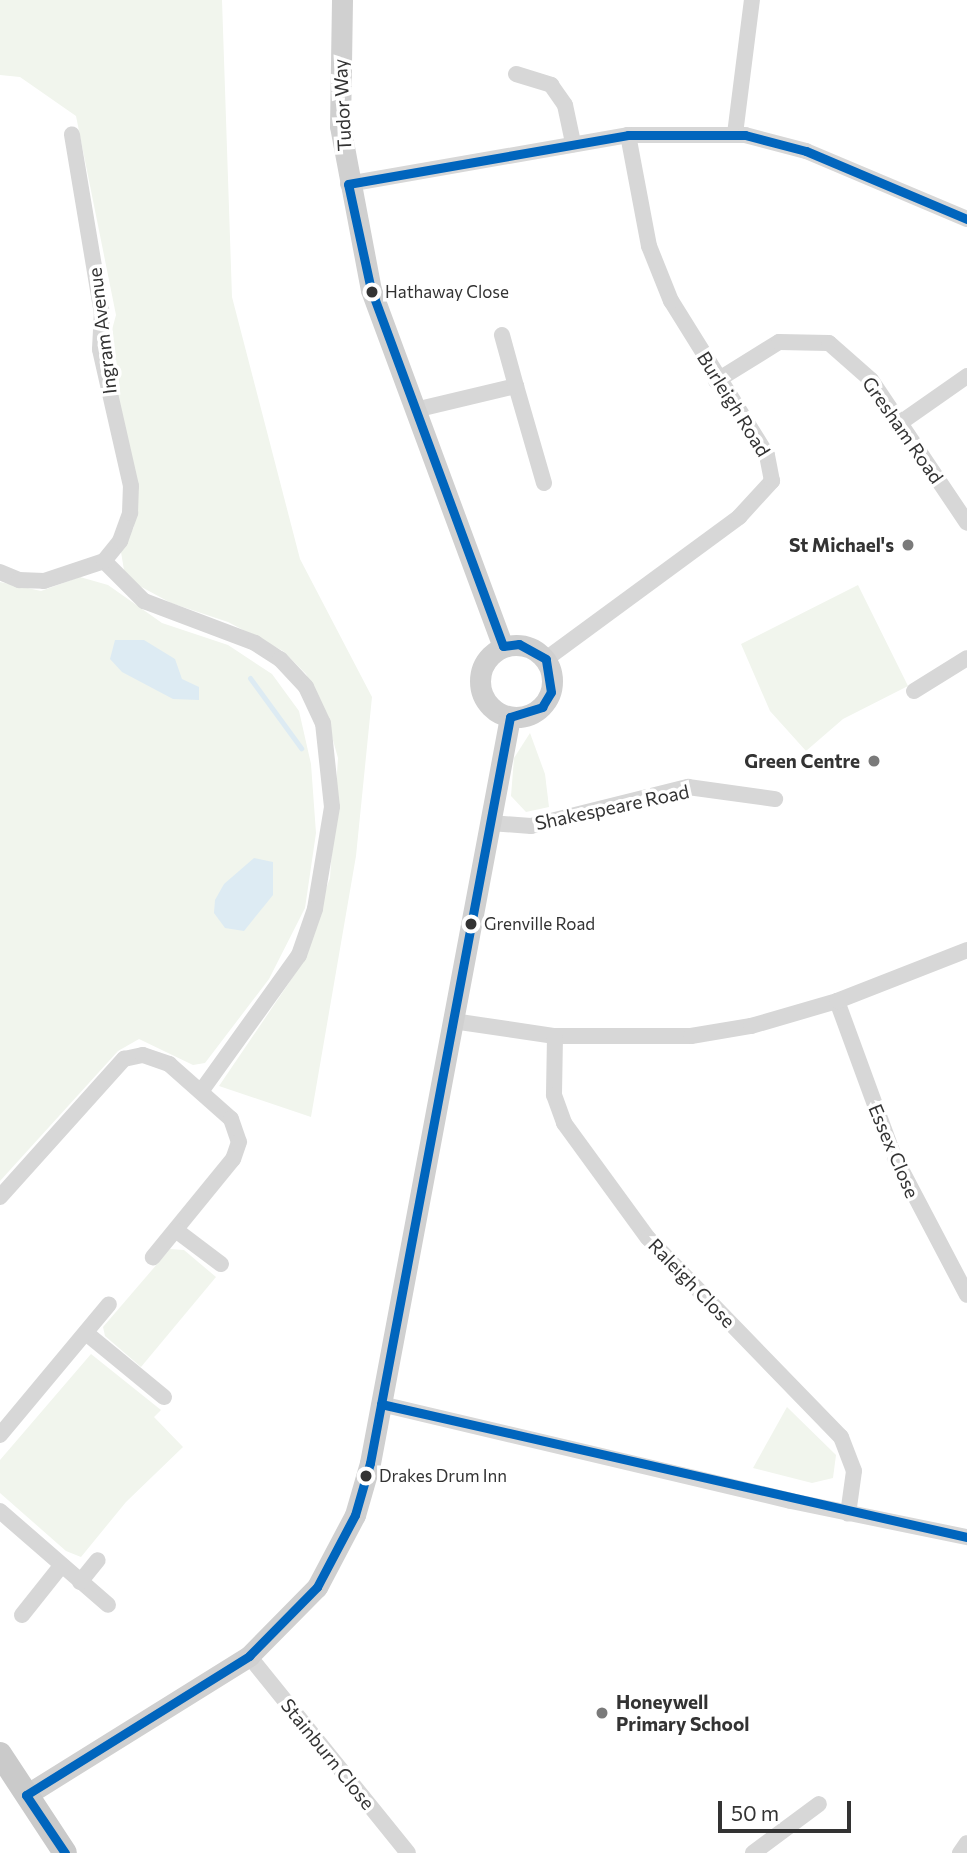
<!DOCTYPE html>
<style>
body{margin:0}
#map{position:relative;width:967px;height:1853px;overflow:hidden;background:#fff;font-family:Commissioner,sans-serif}
div>[style]{position:absolute}
.green>*{inset:0;background:#f1f5ed}
.water>*{inset:0;background:#ddebf3}
.stream>*{height:5px;margin:-2.5px;padding:0 2.5px;transform-origin:2.5px;border-radius:2.5px;background:#ddebf3}
.street>*{height:16px;margin:-8px;padding:0 8px;transform-origin:8px;border-radius:8px;background:#d7d7d7}
.secondary>*{height:21px;margin:-10.5px;padding:0 10.5px;transform-origin:10.5px;border-radius:10.5px;background:#d0d0d0}
.secondary>.ring{margin:-10.5px;padding:0;box-sizing:content-box;background:none;border:21px solid #d0d0d0;border-radius:50%}
.primary>*{height:24px;margin:-12px;padding:0 12px;transform-origin:12px;border-radius:12px;background:#cacaca}
.bus-1>*{height:9px;margin:-4.5px;padding:0 4.5px;transform-origin:4.5px;border-radius:4.5px;background:#0065bd}
.dots>*{width:19px;height:19px;translate:-50% -50%;box-sizing:border-box;border:4px solid #fff;border-radius:50%}
span{translate:-50% -50%;white-space:nowrap;text-align:center;line-height:1.15;-webkit-text-stroke:7px #fff;paint-order:stroke}
.bus-label{font-size:17px;color:#333}
.left{translate:0 -50%;text-align:left}
.street-label{font-size:19px;color:#333}
.poi-label{font-size:19px;color:#333;font-weight:700}
.right{translate:-100% -50%;text-align:right}
.scale{position:absolute;left:718px;top:1801px;width:133px;height:32px;box-sizing:border-box;border:4px solid #333;border-top:0;padding-left:9px;font-size:21px;line-height:24px;white-space:nowrap;color:#333;-webkit-text-stroke:5px #fff;paint-order:stroke}
</style>
<div id="map">
<div class="green">
<i style="clip-path:polygon(0 0,222px 0,232px 297px,300px 559px,372px 697px,356px 856px,311px 1117px,219px 1086px,295px 974px,330px 878px,338px 758px,325px 712px,306px 674px,283px 651px,228px 622px,171px 603px,136px 584px,124px 570px,121px 552px,134px 527px,136px 499px,117px 411px,118px 371px,110px 337px,116px 315px,76px 116px,20px 77px,0 75px)"></i>
<i style="clip-path:polygon(80px 577px,108px 585px,162px 623px,228px 645px,272px 674px,299px 711px,311px 764px,316px 833px,305px 908px,269px 979px,205px 1063px,193px 1065px,139px 1039px,118px 1051px,0 1181px,0 582px,41px 591px)"></i>
<i style="clip-path:polygon(858px 585px,908px 686px,843px 719px,806px 751px,770px 711px,741px 644px)"></i>
<i style="clip-path:polygon(530px 733px,545px 774px,549px 807px,526px 812px,511px 796px,514px 758px)"></i>
<i style="clip-path:polygon(170px 1249px,184px 1250px,216px 1277px,141px 1367px,105px 1336px,103px 1327px)"></i>
<i style="clip-path:polygon(91px 1354px,161px 1410px,154px 1417px,183px 1447px,126px 1502px,81px 1557px,66px 1551px,0 1493px,0 1460px)"></i>
<i style="clip-path:polygon(787px 1407px,836px 1455px,833px 1478px,812px 1483px,753px 1468px)"></i>
</div>
<div class="water">
<i style="clip-path:polygon(115px 640px,144px 640px,175px 659px,182px 679px,199px 687px,199px 700px,173px 699px,122px 672px,110px 659px)"></i>
<i style="clip-path:polygon(254px 858px,273px 862px,273px 895px,244px 931px,225px 928px,214px 913px,215px 900px,224px 884px)"></i>
</div>
<div class="stream">
<i style="left:250px;top:678px;width:87px;rotate:53.9deg"></i>
</div>
<div class="street">
<i style="left:516px;top:74px;width:37px;rotate:17deg"></i>
<i style="left:551px;top:85px;width:24px;rotate:55deg"></i>
<i style="left:565px;top:105px;width:40px;rotate:78deg"></i>
<i style="left:735px;top:134px;width:135px;rotate:-82.8deg"></i>
<i style="left:348px;top:184px;width:284px;rotate:-9.9deg"></i>
<i style="left:628px;top:135px;width:117px"></i>
<i style="left:745px;top:135px;width:63px;rotate:14.7deg"></i>
<i style="left:806px;top:151px;width:175px;rotate:22.9deg"></i>
<i style="left:716px;top:381px;width:74px;rotate:-31.8deg"></i>
<i style="left:779px;top:342px;width:50px;rotate:1.1deg"></i>
<i style="left:829px;top:343px;width:56px;rotate:41.4deg"></i>
<i style="left:871px;top:380px;width:172px;rotate:56.1deg"></i>
<i style="left:516px;top:386px;width:101px;rotate:73.9deg"></i>
<i style="left:415px;top:410px;width:104px;rotate:-13.4deg"></i>
<i style="left:516px;top:386px;width:53px;rotate:-105.4deg"></i>
<i style="left:900px;top:423px;width:82px;rotate:-35deg"></i>
<i style="left:104px;top:561px;width:57px;rotate:45deg"></i>
<i style="left:144px;top:601px;width:119px;rotate:20.7deg"></i>
<i style="left:255px;top:643px;width:30px;rotate:33deg"></i>
<i style="left:280px;top:659px;width:38px;rotate:47deg"></i>
<i style="left:306px;top:687px;width:40px;rotate:65deg"></i>
<i style="left:323px;top:723px;width:84px;rotate:83.9deg"></i>
<i style="left:332px;top:807px;width:103px;rotate:99.5deg"></i>
<i style="left:315px;top:909px;width:49px;rotate:109.2deg"></i>
<i style="left:299px;top:955px;width:166px;rotate:125.7deg"></i>
<i style="left:0;top:572px;width:21px;rotate:23deg"></i>
<i style="left:19px;top:580px;width:25px;rotate:2deg"></i>
<i style="left:44px;top:581px;width:63px;rotate:-18.4deg"></i>
<i style="left:104px;top:561px;width:26px;rotate:-51deg"></i>
<i style="left:120px;top:541px;width:30px;rotate:-70deg"></i>
<i style="left:130px;top:513px;width:27px;rotate:-88deg"></i>
<i style="left:131px;top:486px;width:140px;rotate:-102.8deg"></i>
<i style="left:100px;top:349px;width:35px;rotate:-87deg"></i>
<i style="left:102px;top:314px;width:182px;rotate:-99.5deg"></i>
<i style="left:546px;top:659px;width:240px;rotate:-36.3deg"></i>
<i style="left:739px;top:517px;width:49px;rotate:-47.5deg"></i>
<i style="left:772px;top:481px;width:26px;rotate:-101deg"></i>
<i style="left:767px;top:455px;width:181px;rotate:-121.9deg"></i>
<i style="left:671px;top:301px;width:59px;rotate:-111.8deg"></i>
<i style="left:649px;top:246px;width:113px;rotate:-100.7deg"></i>
<i style="left:914px;top:691px;width:62px;rotate:-31.9deg"></i>
<i style="left:490px;top:823px;width:41px;rotate:4.2deg"></i>
<i style="left:531px;top:826px;width:162px;rotate:-14deg"></i>
<i style="left:688px;top:787px;width:88px;rotate:7.9deg"></i>
<i style="left:837px;top:1001px;width:163px;rotate:69.9deg"></i>
<i style="left:893px;top:1154px;width:159px;rotate:62.3deg"></i>
<i style="left:453px;top:1021px;width:103px;rotate:8.4deg"></i>
<i style="left:555px;top:1036px;width:136px"></i>
<i style="left:691px;top:1036px;width:61px;rotate:-9.5deg"></i>
<i style="left:751px;top:1026px;width:90px;rotate:-16.2deg"></i>
<i style="left:837px;top:1001px;width:140px;rotate:-21.4deg"></i>
<i style="left:555px;top:1036px;width:59px;rotate:91deg"></i>
<i style="left:554px;top:1095px;width:30px;rotate:70deg"></i>
<i style="left:564px;top:1123px;width:142px;rotate:53.9deg"></i>
<i style="left:648px;top:1238px;width:277px;rotate:45.9deg"></i>
<i style="left:841px;top:1437px;width:36px;rotate:69deg"></i>
<i style="left:854px;top:1471px;width:43px;rotate:97.9deg"></i>
<i style="left:0;top:1197px;width:186px;rotate:-48.1deg"></i>
<i style="left:124px;top:1059px;width:19px;rotate:-12deg"></i>
<i style="left:143px;top:1055px;width:28px;rotate:19deg"></i>
<i style="left:169px;top:1064px;width:83px;rotate:41.6deg"></i>
<i style="left:231px;top:1119px;width:24px;rotate:71deg"></i>
<i style="left:239px;top:1142px;width:18px;rotate:109deg"></i>
<i style="left:233px;top:1159px;width:127px;rotate:129.2deg"></i>
<i style="left:177px;top:1231px;width:55px;rotate:36.9deg"></i>
<i style="left:86px;top:1333px;width:101px;rotate:39.4deg"></i>
<i style="left:381px;top:1404px;width:421px;rotate:13.3deg"></i>
<i style="left:791px;top:1501px;width:180px;rotate:11.6deg"></i>
<i style="left:0;top:1435px;width:170px;rotate:-50.2deg"></i>
<i style="left:0;top:1511px;width:143px;rotate:41deg"></i>
<i style="left:80px;top:1582px;width:28px;rotate:-51deg"></i>
<i style="left:22px;top:1615px;width:63px;rotate:-51.5deg"></i>
<i style="left:249px;top:1656px;width:253px;rotate:51.1deg"></i>
<i style="left:753px;top:1853px;width:82px;rotate:-36.6deg"></i>
<i style="left:960px;top:1853px;width:12px;rotate:-55deg"></i>
</div>
<div class="secondary">
<i style="left:342px;top:0;width:126px;rotate:90.9deg"></i>
<i style="left:340px;top:126px;width:167px;rotate:79.3deg"></i>
<i style="left:371px;top:290px;width:380px;rotate:69.7deg"></i>
<i class="ring" style="left:480px;top:645px;width:51px;height:51px"></i>
<i style="left:26px;top:1795px;width:263px;rotate:-31.9deg"></i>
<i style="left:249px;top:1656px;width:97px;rotate:-45.4deg"></i>
<i style="left:317px;top:1587px;width:81px;rotate:-62.2deg"></i>
<i style="left:355px;top:1515px;width:54px;rotate:-73.9deg"></i>
<i style="left:370px;top:1463px;width:759px;rotate:-79.37deg"></i>
</div>
<div class="primary">
<i style="left:0;top:1754px;width:118px;rotate:56.7deg"></i>
</div>
<div class="bus-1">
<i style="left:381px;top:1404px;width:601px;rotate:12.79deg"></i>
<i style="left:65px;top:1853px;width:70px;rotate:-123.9deg"></i>
<i style="left:26px;top:1795px;width:263px;rotate:-31.9deg"></i>
<i style="left:249px;top:1656px;width:97px;rotate:-45.4deg"></i>
<i style="left:317px;top:1587px;width:81px;rotate:-62.2deg"></i>
<i style="left:355px;top:1515px;width:54px;rotate:-73.9deg"></i>
<i style="left:370px;top:1463px;width:759px;rotate:-79.37deg"></i>
<i style="left:510px;top:717px;width:34px;rotate:-17deg"></i>
<i style="left:542px;top:707px;width:17px;rotate:-59deg"></i>
<i style="left:551px;top:692px;width:33px;rotate:-99deg"></i>
<i style="left:546px;top:659px;width:31px;rotate:-151deg"></i>
<i style="left:519px;top:644px;width:16px;rotate:173deg"></i>
<i style="left:503px;top:646px;width:380px;rotate:-110.3deg"></i>
<i style="left:371px;top:290px;width:108px;rotate:-102.2deg"></i>
<i style="left:348px;top:184px;width:284px;rotate:-9.9deg"></i>
<i style="left:628px;top:135px;width:117px"></i>
<i style="left:745px;top:135px;width:63px;rotate:14.7deg"></i>
<i style="left:806px;top:151px;width:175px;rotate:22.9deg"></i>
</div>
<div class="dots">
<i style="left:372px;top:292px;background:#333"></i>
<i style="left:908px;top:545px;background:#7a7a7a"></i>
<i style="left:874px;top:761px;background:#7a7a7a"></i>
<i style="left:471px;top:924px;background:#333"></i>
<i style="left:366px;top:1476px;background:#333"></i>
<i style="left:602px;top:1713px;background:#7a7a7a"></i>
</div>
<div class="bus-label">
<span class="left" style="left:385px;top:292px">Hathaway Close</span>
<span class="left" style="left:484px;top:924px">Grenville Road</span>
<span class="left" style="left:379px;top:1476px">Drakes Drum Inn</span>
</div>
<div class="street-label">
<span style="left:342px;top:105px;rotate:-93deg">Tudor Way</span>
<span style="left:102px;top:331px;rotate:-97deg">Ingram Avenue</span>
<span style="left:734px;top:404px;rotate:58deg">Burleigh Road</span>
<span style="left:903px;top:430px;rotate:55deg">Gresham Road</span>
<span style="left:612px;top:807px;rotate:-12deg">Shakespeare Road</span>
<span style="left:894px;top:1151px;rotate:67deg">Essex Close</span>
<span style="left:692px;top:1283px;rotate:46deg">Raleigh Close</span>
<span style="left:328px;top:1754px;rotate:51deg">Stainburn Close</span>
</div>
<div class="poi-label">
<span class="right" style="left:894px;top:545px">St Michael's</span>
<span class="right" style="left:860px;top:761px">Green Centre</span>
<span class="left" style="left:616px;top:1713px">Honeywell<br>Primary School</span>
</div>
<div class="scale">50 m</div>
</div>
